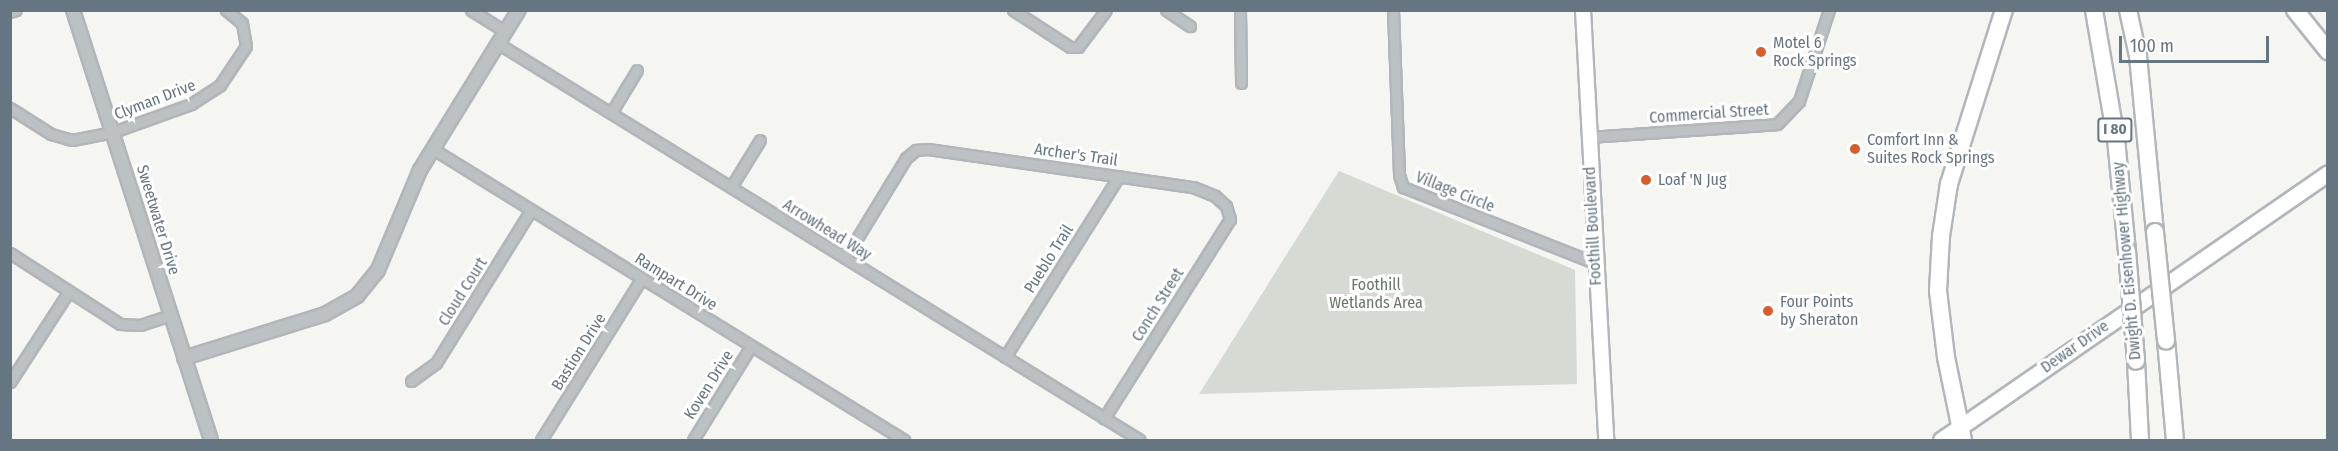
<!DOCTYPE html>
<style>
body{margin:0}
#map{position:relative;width:2338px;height:451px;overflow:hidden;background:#f5f6f2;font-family:"Fira Sans Condensed",sans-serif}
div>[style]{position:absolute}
.green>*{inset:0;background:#d5dad2}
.roads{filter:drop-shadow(2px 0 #b1b6bb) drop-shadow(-2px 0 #b1b6bb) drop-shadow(0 2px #b1b6bb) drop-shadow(0 -2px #b1b6bb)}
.minor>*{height:9px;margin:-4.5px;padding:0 4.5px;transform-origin:4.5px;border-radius:4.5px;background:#bcc1c4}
.tertiary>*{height:12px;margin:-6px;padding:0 6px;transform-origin:6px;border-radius:6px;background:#bcc1c4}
.secondary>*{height:14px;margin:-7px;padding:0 7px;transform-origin:7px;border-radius:7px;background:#fff}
.primary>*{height:15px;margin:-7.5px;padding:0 7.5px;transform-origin:7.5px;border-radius:7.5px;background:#fff}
.motorway>*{height:16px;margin:-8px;padding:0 8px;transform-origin:8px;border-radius:8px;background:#fff}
.bridges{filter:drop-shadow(2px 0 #b0b4b7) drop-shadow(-2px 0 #b0b4b7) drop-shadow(0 2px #b0b4b7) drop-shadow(0 -2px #b0b4b7)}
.motorway-bridge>*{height:16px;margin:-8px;padding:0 8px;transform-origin:8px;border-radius:8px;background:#fff}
.dots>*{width:16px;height:16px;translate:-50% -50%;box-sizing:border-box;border:3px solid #fff;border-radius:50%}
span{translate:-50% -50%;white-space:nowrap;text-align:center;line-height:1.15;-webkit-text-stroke:6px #fff;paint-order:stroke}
.shield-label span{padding:2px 4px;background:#fff;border:2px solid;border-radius:4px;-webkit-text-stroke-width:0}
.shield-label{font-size:15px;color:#667582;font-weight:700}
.poi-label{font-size:16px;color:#667582}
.left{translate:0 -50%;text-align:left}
.street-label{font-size:16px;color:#667582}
.park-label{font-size:16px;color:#687965}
.frame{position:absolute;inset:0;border:12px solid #667582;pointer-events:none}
.scale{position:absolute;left:2119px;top:36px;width:150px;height:27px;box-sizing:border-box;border:3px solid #667582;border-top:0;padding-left:8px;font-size:18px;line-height:21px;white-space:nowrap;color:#667582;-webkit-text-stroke:4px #fff;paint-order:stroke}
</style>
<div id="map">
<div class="green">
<i style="clip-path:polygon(1339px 171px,1575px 270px,1577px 384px,1199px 394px)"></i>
</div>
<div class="roads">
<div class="minor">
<i style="left:471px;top:10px;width:41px;rotate:32.2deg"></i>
<i style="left:1013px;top:10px;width:68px;rotate:33deg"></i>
<i style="left:1070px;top:47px;width:8px"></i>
<i style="left:1078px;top:47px;width:46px;rotate:-52.9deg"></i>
<i style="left:1166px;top:10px;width:29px;rotate:34deg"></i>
<i style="left:1240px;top:10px;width:73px;rotate:89.2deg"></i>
<i style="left:1393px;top:10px;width:165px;rotate:87.9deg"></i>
<i style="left:1399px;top:175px;width:13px;rotate:72deg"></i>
<i style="left:1403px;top:187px;width:206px;rotate:21.6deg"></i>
<i style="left:10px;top:12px;width:6px;rotate:-18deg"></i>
<i style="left:499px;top:44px;width:753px;rotate:31.71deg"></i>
<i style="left:10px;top:108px;width:49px;rotate:32.4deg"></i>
<i style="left:51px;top:134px;width:22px;rotate:16deg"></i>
<i style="left:72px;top:140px;width:42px;rotate:-11deg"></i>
<i style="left:113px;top:132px;width:83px;rotate:-19.7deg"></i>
<i style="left:191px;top:104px;width:35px;rotate:-33deg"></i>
<i style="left:220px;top:85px;width:47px;rotate:-56.3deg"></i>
<i style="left:246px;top:46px;width:23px;rotate:-100deg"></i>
<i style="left:242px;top:23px;width:21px;rotate:-141deg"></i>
<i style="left:611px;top:113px;width:50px;rotate:-58.8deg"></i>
<i style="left:1588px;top:137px;width:189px;rotate:-3.9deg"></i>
<i style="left:1777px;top:124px;width:32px;rotate:-46deg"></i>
<i style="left:1799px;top:101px;width:96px;rotate:-71.8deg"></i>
<i style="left:433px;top:149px;width:554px;rotate:31.71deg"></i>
<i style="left:731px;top:187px;width:55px;rotate:-58.3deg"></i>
<i style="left:10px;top:253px;width:131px;rotate:32.8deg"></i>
<i style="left:120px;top:324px;width:20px;rotate:3deg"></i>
<i style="left:140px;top:325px;width:32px;rotate:-18deg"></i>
<i style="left:845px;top:258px;width:117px;rotate:-58.6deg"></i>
<i style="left:906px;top:158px;width:13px;rotate:-39deg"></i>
<i style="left:916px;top:150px;width:12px;rotate:-5deg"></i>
<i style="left:928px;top:149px;width:268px;rotate:8.2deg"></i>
<i style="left:1193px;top:187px;width:24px;rotate:22deg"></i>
<i style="left:1215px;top:196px;width:15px;rotate:42deg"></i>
<i style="left:1226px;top:206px;width:14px;rotate:73deg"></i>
<i style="left:1230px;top:219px;width:236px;rotate:122.3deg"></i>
<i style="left:1005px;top:357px;width:214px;rotate:-57.8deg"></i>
<i style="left:411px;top:381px;width:31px;rotate:-36deg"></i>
<i style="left:436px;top:363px;width:180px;rotate:-58.2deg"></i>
<i style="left:10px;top:382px;width:108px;rotate:-57deg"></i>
<i style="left:541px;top:440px;width:191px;rotate:-58.1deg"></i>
<i style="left:693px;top:440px;width:110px;rotate:-58.3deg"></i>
</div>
<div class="tertiary">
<i style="left:73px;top:10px;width:452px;rotate:72.2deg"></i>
<i style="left:184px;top:358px;width:148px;rotate:-17.3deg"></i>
<i style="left:325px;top:314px;width:37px;rotate:-29deg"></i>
<i style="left:357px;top:296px;width:33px;rotate:-51deg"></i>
<i style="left:378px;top:270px;width:108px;rotate:-67.2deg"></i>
<i style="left:420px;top:170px;width:188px;rotate:-58.3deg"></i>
</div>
<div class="secondary">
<i style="left:1583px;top:10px;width:431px;rotate:86.9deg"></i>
<i style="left:1941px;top:440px;width:23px;rotate:-34deg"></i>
</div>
<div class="primary">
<i style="left:1960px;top:427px;width:447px;rotate:-34.6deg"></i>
</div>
<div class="motorway">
<i style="left:2094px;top:10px;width:131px;rotate:80.3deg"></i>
<i style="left:2116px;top:139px;width:113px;rotate:84.4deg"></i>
<i style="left:2128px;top:10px;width:47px;rotate:77.7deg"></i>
<i style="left:2138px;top:56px;width:177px;rotate:84.5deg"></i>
<i style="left:2295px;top:10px;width:53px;rotate:51.2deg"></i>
<i style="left:2166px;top:340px;width:100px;rotate:84.9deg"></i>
<i style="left:2136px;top:361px;width:79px;rotate:87.1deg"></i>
<i style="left:1963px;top:440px;width:85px;rotate:-101.6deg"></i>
<i style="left:1946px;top:357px;width:66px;rotate:-96.9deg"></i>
<i style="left:1938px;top:291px;width:55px;rotate:-86.9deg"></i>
<i style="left:1941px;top:236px;width:53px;rotate:-81.3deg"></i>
<i style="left:1949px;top:184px;width:182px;rotate:-72.5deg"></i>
</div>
</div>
<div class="bridges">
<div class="motorway-bridge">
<i style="left:2155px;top:232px;width:109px;rotate:84.2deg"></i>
<i style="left:2127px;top:251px;width:110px;rotate:85.3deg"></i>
</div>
</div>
<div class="dots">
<i style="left:1761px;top:52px;background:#d95c2f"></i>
<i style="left:1855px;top:149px;background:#d95c2f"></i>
<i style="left:1646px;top:180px;background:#d95c2f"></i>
<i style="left:1768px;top:311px;background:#d95c2f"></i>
</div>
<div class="shield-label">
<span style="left:2115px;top:130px">I 80</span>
</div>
<div class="poi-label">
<span class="left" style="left:1773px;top:52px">Motel 6<br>Rock Springs</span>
<span class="left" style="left:1867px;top:149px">Comfort Inn &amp;<br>Suites Rock Springs</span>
<span class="left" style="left:1658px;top:180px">Loaf 'N Jug</span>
<span class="left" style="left:1780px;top:311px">Four Points<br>by Sheraton</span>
</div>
<div class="street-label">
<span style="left:155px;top:100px;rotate:-21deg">Clyman Drive</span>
<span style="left:1709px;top:114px;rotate:-4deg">Commercial Street</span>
<span style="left:1076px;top:155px;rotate:8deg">Archer's Trail</span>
<span style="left:1455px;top:192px;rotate:22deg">Village Circle</span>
<span style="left:158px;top:220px;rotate:73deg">Sweetwater Drive</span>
<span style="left:1593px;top:226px;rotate:-93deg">Foothill Boulevard</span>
<span style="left:827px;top:230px;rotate:32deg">Arrowhead Way</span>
<span style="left:1049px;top:259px;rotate:-58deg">Pueblo Trail</span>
<span style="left:2127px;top:261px;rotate:-95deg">Dwight D. Eisenhower Highway</span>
<span style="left:676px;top:282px;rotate:32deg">Rampart Drive</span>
<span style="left:463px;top:292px;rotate:-58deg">Cloud Court</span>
<span style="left:1158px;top:305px;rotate:-58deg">Conch Street</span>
<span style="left:2075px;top:347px;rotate:-35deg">Dewar Drive</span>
<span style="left:579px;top:352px;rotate:-58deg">Bastion Drive</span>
<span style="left:709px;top:385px;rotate:-58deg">Koven Drive</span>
</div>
<div class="park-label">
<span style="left:1376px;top:294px">Foothill<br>Wetlands Area</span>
</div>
<div class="frame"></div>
<div class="scale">100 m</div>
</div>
